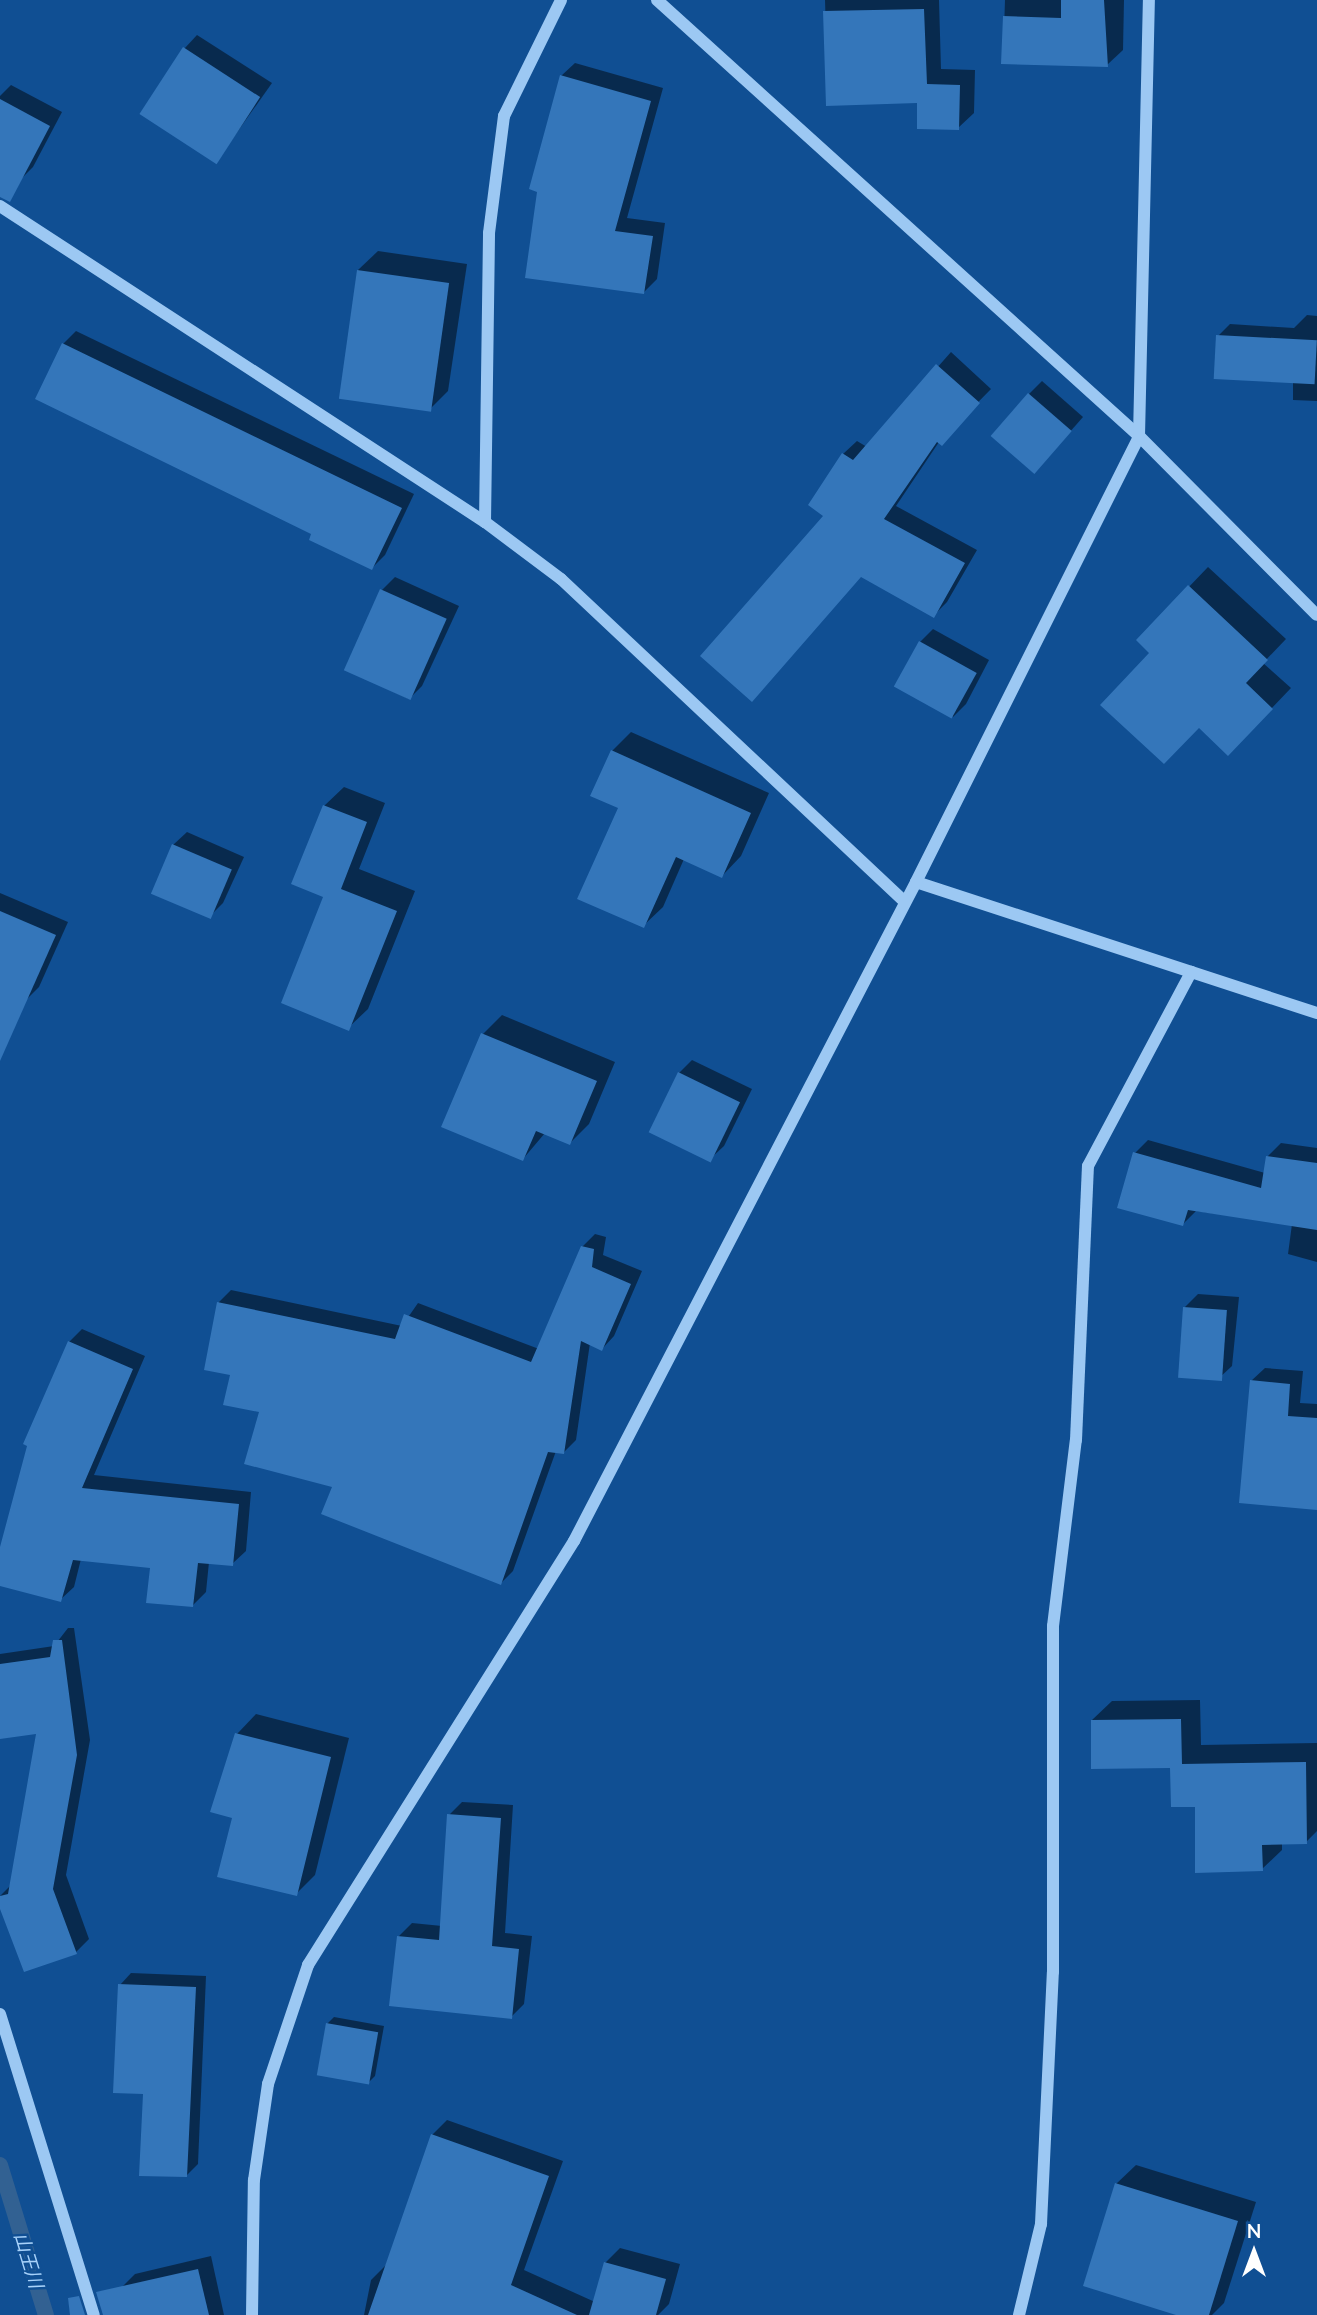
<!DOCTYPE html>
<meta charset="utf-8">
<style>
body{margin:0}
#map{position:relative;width:1317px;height:2315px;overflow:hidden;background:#104f93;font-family:Lato,"Noto Sans JP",sans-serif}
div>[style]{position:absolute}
.shadow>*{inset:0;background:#0007}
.stream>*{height:16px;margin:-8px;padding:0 8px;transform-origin:8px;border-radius:8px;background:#326192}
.building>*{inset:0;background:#3476ba;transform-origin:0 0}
.minor>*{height:12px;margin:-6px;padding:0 6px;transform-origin:6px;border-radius:6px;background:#9cc8f3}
span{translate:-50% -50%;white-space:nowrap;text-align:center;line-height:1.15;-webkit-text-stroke:5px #104f93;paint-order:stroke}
.water-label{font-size:19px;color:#a8d2fa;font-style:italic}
.north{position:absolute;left:1219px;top:2217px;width:70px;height:70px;-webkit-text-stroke:5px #104f93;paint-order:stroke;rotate:0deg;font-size:19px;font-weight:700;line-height:28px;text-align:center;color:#fff}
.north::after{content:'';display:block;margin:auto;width:24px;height:32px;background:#fff;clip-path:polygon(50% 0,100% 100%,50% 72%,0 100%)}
</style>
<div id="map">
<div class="shadow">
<i style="clip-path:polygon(825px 0,939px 0,941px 69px,975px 70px,974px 113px,958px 128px,919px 101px,828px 104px)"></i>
<i style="clip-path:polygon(1005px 0,1124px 0,1123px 50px,1107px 65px,1003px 63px)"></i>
<i style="clip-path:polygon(197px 35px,272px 83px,216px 162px,184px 49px)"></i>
<i style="clip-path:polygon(575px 63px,663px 88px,627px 218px,665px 223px,657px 279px,644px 292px,539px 190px,561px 76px)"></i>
<i style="clip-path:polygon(11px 85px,62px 112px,33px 167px,20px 180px,0 170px,0 96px)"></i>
<i style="clip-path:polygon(378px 251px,467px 264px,448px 391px,429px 410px,358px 270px)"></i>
<i style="clip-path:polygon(1307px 315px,1317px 316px,1317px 401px,1293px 400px,1293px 382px,1218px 336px,1230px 324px,1294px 328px)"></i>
<i style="clip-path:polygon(76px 331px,414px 494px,385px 555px,372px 568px,314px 534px,63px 344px)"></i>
<i style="clip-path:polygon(951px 352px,991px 389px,939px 442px,896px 506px,977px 550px,947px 602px,934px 615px,826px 515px,843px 454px,857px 441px,867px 447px)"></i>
<i style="clip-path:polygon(1042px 381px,1083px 417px,1047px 458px,1029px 394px)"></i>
<i style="clip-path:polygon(1208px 567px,1286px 639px,1263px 663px,1291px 688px,1247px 734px,1199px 726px,1152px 653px,1138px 640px)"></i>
<i style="clip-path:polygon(395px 577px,459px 606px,422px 686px,409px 699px,345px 669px,382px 590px)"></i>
<i style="clip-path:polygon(933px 629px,989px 660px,966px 704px,953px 717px,920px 642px)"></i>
<i style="clip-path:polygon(631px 732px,769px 793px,741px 856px,722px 876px,684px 859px,663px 907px,643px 926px,612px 751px)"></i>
<i style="clip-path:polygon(344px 787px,385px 803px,359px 869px,415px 891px,368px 1009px,348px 1028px,325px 896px,324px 806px)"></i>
<i style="clip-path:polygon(187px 832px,244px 857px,223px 903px,210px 916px,173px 845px)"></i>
<i style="clip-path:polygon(0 893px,68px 922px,39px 987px,25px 1001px,0 990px)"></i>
<i style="clip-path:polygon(502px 1015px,615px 1062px,589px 1124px,570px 1143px,545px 1133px,523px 1159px,483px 1034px)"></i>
<i style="clip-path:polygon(692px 1060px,752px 1089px,724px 1146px,710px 1159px,679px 1073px)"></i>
<i style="clip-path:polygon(1148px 1140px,1265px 1173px,1268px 1156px,1281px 1143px,1317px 1148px,1317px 1262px,1288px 1254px,1292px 1224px,1196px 1211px,1183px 1224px,1135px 1153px)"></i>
<i style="clip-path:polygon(595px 1234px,606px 1237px,603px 1255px,642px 1271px,614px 1336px,602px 1349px,590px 1343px,576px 1440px,563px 1453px,556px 1451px,513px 1571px,501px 1583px,334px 1486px,232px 1374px,219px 1302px,231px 1290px,402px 1326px,418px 1303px,539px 1349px,582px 1247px)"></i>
<i style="clip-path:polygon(1198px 1294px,1239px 1297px,1232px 1366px,1218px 1379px,1185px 1307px)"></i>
<i style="clip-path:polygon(82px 1329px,145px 1356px,94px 1475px,251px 1492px,246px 1551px,232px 1564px,209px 1562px,206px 1592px,192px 1606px,152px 1566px,81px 1559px,74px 1587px,60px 1600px,0 1585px,0 1553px,69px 1342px)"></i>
<i style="clip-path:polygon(1265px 1368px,1303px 1371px,1300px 1403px,1317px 1404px,1317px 1507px,1251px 1381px)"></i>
<i style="clip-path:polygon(68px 1628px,74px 1628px,90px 1740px,66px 1875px,89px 1939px,76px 1952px,0 1904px,0 1896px,11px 1885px,39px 1732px,0 1737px,0 1654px,54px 1646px)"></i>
<i style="clip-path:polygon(1200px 1700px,1201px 1745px,1317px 1743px,1317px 1831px,1306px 1842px,1282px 1843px,1282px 1850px,1262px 1869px,1197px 1805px,1172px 1766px,1092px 1720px,1112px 1701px)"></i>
<i style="clip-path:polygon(256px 1714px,349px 1738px,315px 1875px,296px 1894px,234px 1816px,237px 1734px)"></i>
<i style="clip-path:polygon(462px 1802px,513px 1805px,505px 1933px,532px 1936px,524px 2004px,511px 2017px,398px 1937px,412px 1923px,442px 1926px,449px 1815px)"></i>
<i style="clip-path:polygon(131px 1973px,206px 1976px,198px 2164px,186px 2176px,145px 2092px,120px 1985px)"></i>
<i style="clip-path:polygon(334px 2017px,384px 2026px,375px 2076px,368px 2083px,327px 2024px)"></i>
<i style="clip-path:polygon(447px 2120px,563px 2161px,524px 2270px,595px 2302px,605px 2263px,620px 2248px,680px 2264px,669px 2304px,658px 2315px,364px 2315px,371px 2280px,386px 2265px,432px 2135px)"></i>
<i style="clip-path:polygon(1136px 2165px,1256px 2202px,1224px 2303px,1212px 2315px,1182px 2315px,1116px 2184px)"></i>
<i style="clip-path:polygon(211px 2256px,224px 2315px,128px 2315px,122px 2287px,135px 2274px)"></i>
</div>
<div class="stream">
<i style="left:0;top:2165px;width:157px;rotate:73deg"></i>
</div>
<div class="building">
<i style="clip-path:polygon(1061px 0,1104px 0,1108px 67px,1001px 64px,1003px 16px,1061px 18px)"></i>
<i style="clip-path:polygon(924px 9px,927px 84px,960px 85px,959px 130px,917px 129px,917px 103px,826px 106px,823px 11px)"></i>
<i style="left:183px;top:47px;width:92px;height:80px;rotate:33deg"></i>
<i style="clip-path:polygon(560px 75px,651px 101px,615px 231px,653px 236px,644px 294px,525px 278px,537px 192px,529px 189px)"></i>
<i style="clip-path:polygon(0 99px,50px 126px,10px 202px,0 197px)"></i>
<i style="left:357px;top:270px;width:93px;height:130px;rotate:8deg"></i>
<i style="left:1216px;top:335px;width:101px;height:44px;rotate:3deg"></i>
<i style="clip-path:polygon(62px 343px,402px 508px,372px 570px,309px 540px,311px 534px,35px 399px)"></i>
<i style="clip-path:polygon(936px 364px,980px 403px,942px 446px,937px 442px,884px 519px,965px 563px,934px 618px,861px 577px,752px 702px,700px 656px,823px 516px,808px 505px,842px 453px,853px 460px)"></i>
<i style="left:1028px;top:393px;width:58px;height:57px;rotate:41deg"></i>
<i style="clip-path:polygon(1188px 585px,1268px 660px,1246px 683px,1273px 709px,1228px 756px,1199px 728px,1164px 764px,1100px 705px,1149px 653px,1136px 640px)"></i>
<i style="left:380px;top:589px;width:73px;height:89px;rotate:24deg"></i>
<i style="left:919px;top:641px;width:66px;height:52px;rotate:29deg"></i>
<i style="clip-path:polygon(611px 750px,751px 813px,722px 878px,676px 857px,644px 928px,577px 899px,618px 808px,590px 796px)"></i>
<i style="clip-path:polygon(323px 805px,367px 822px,341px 889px,397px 911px,349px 1031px,281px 1003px,323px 897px,291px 884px)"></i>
<i style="left:172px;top:844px;width:65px;height:54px;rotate:23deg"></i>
<i style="clip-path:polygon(0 911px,56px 935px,0 1061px)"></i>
<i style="clip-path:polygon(481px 1033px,597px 1081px,570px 1145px,536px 1131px,523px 1161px,441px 1127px)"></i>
<i style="left:678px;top:1072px;width:69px;height:67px;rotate:26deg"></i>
<i style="clip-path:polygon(1133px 1152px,1261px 1188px,1266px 1156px,1317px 1163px,1317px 1230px,1188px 1210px,1183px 1226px,1117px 1208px)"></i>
<i style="clip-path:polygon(581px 1246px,594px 1249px,592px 1267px,631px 1284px,602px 1351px,581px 1341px,564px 1454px,548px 1452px,501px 1585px,321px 1514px,332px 1487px,244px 1464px,259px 1412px,223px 1405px,230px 1375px,204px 1370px,217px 1302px,395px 1339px,404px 1314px,531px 1362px)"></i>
<i style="left:1183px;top:1307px;width:44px;height:71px;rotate:4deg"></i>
<i style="clip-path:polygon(68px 1341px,133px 1369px,82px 1488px,239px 1504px,233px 1566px,198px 1563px,193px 1607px,146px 1603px,150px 1568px,73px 1560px,61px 1602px,0 1586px,0 1547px,27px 1446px,23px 1444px)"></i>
<i style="clip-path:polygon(1250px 1380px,1290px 1384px,1288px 1416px,1317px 1418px,1317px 1510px,1239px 1503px)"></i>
<i style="clip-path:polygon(53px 1640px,62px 1640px,77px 1755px,53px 1889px,77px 1954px,24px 1972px,0 1909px,0 1896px,8px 1894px,36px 1734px,0 1739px,0 1664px,50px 1657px)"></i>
<i style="clip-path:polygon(1181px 1719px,1182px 1764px,1306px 1762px,1307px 1844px,1262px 1845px,1263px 1871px,1195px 1873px,1195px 1807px,1171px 1807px,1170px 1768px,1091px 1769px,1091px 1720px)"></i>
<i style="clip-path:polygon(235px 1733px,331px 1757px,297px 1896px,217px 1877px,232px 1818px,210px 1812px)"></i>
<i style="clip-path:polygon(447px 1814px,501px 1818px,492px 1946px,519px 1949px,512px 2019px,389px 2006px,397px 1936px,439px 1940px)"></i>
<i style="clip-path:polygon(118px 1984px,196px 1987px,187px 2177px,139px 2176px,143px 2094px,113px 2093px)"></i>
<i style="left:326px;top:2023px;width:53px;height:53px;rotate:10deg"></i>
<i style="clip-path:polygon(431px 2134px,549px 2176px,511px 2285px,577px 2315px,368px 2315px)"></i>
<i style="clip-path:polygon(1115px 2183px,1238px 2221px,1209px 2315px,1176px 2315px,1083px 2286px)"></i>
<i style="clip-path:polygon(604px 2262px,666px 2279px,656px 2315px,589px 2315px)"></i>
<i style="clip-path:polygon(198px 2269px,209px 2315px,103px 2315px,96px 2292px)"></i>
<i style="clip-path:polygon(79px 2296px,85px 2315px,70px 2315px,68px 2298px)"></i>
</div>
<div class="minor">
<i style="left:657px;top:0;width:650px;rotate:42.13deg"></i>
<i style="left:1139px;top:436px;width:252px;rotate:45.2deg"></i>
<i style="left:0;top:206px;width:579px;rotate:33.09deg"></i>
<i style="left:485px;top:522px;width:95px;rotate:36.9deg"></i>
<i style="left:561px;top:579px;width:472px;rotate:43.2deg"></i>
<i style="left:485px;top:522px;width:289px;rotate:-89.2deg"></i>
<i style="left:489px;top:233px;width:118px;rotate:-82.7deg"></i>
<i style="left:504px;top:116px;width:129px;rotate:-63.8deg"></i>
<i style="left:916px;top:882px;width:422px;rotate:18.1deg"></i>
<i style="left:0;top:2014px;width:315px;rotate:72.7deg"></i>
<i style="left:252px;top:2315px;width:135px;rotate:-89.2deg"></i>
<i style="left:254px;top:2180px;width:97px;rotate:-81.7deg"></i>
<i style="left:268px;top:2084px;width:126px;rotate:-71.4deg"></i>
<i style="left:308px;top:1965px;width:501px;rotate:-57.9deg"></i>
<i style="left:574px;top:1541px;width:742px;rotate:-62.57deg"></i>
<i style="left:916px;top:882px;width:499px;rotate:-63.4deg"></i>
<i style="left:1139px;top:436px;width:436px;rotate:-88.7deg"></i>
<i style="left:1019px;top:2315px;width:94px;rotate:-76.4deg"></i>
<i style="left:1041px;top:2224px;width:252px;rotate:-87.3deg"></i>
<i style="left:1053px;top:1972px;width:346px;rotate:-90deg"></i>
<i style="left:1053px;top:1626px;width:187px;rotate:-83deg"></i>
<i style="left:1076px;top:1440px;width:274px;rotate:-87.5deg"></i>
<i style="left:1088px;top:1166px;width:220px;rotate:-62deg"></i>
</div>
<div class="water-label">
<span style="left:29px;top:2260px;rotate:73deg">山王川</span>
</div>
<div class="north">N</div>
</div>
